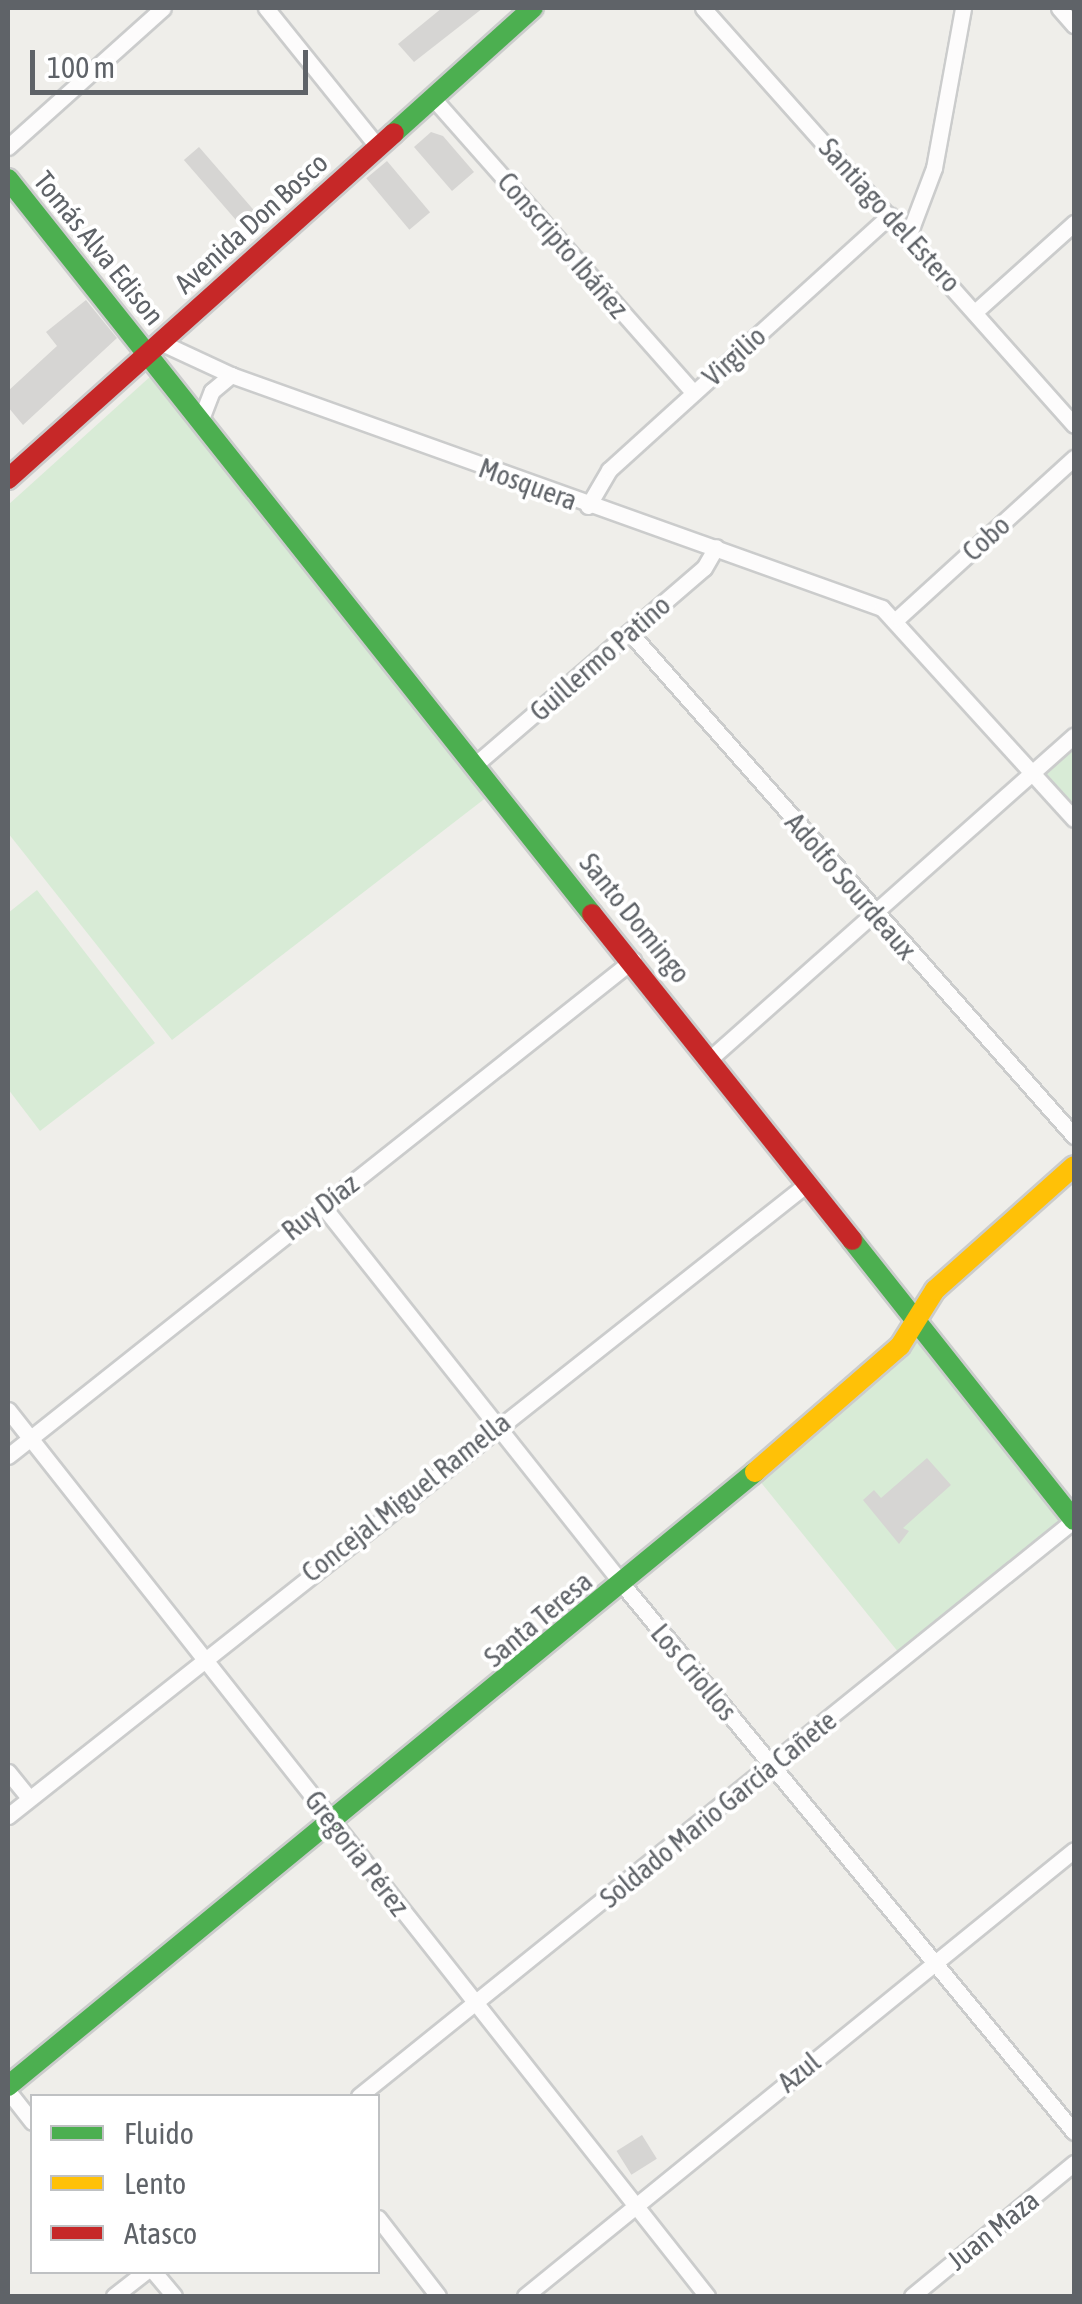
<!DOCTYPE html>
<meta charset="utf-8">
<style>
body{margin:0}
#map{position:relative;width:1082px;height:2304px;overflow:hidden;background:#efeeea;font-family:"Asap Condensed",sans-serif}
div>[style]{position:absolute}
.green>*{inset:0;background:#d8ebd6;transform-origin:0 0}
.building>*{inset:0;background:#d6d5d3;transform-origin:0 0}
.roads{filter:drop-shadow(2px 0 #cbcccc) drop-shadow(-2px 0 #cbcccc) drop-shadow(0 2px #cbcccc) drop-shadow(0 -2px #cbcccc)}
.street>*{height:15px;margin:-7.5px;padding:0 7.5px;transform-origin:7.5px;border-radius:7.5px;background:#fdfcfc}
.fast>*{height:20px;margin:-10px;padding:0 10px;transform-origin:10px;border-radius:10px;background:#4caf50}
.slow>*{height:20px;margin:-10px;padding:0 10px;transform-origin:10px;border-radius:10px;background:#ffc107}
.jam>*{height:20px;margin:-10px;padding:0 10px;transform-origin:10px;border-radius:10px;background:#c62828}
span{translate:-50% -50%;white-space:nowrap;text-align:center;line-height:1.15;-webkit-text-stroke:8px #fff;paint-order:stroke}
.street-label{font-size:28px;color:#5f6368}
.frame{position:absolute;inset:0;border:10px solid #5f6368;pointer-events:none}
.legend{position:absolute;left:30px;top:2094px;width:350px;height:180px;box-sizing:border-box;background:#fff;border:2px solid #bfc1c3;margin:0;padding:12px 18px;list-style:none;font-size:30px;color:#5f6368}
.legend li{display:flex;align-items:center;gap:20px;height:50px}
.legend b{width:50px;border:2px solid #bfc1c3}
.scale{position:absolute;left:30px;top:50px;width:278px;height:45px;box-sizing:border-box;border:5px solid #5f6368;border-top:0;padding-left:12px;font-size:30px;line-height:35px;white-space:nowrap;color:#5f6368;-webkit-text-stroke:8px #fff;paint-order:stroke}
</style>
<div id="map">
<div class="green">
<i style="clip-path:polygon(152px 375px,496px 790px,172px 1040px,8px 833px,8px 505px)"></i>
<i style="clip-path:polygon(1074px 736px,1074px 819px,1033px 773px)"></i>
<i style="clip-path:polygon(37px 890px,155px 1043px,40px 1131px,8px 1089px,8px 913px)"></i>
<i style="left:917px;top:1324px;width:251px;height:221px;rotate:51deg"></i>
</div>
<div class="building">
<i style="clip-path:polygon(442px 8px,483px 8px,414px 62px,398px 44px)"></i>
<i style="clip-path:polygon(431px 132px,443px 136px,474px 172px,452px 191px,414px 147px)"></i>
<i style="left:199px;top:147px;width:84px;height:20px;rotate:49deg"></i>
<i style="left:387px;top:161px;width:67px;height:27px;rotate:50deg"></i>
<i style="clip-path:polygon(86px 300px,117px 338px,23px 425px,8px 407px,8px 391px,57px 346px,46px 332px)"></i>
<i style="clip-path:polygon(927px 1458px,951px 1485px,903px 1528px,909px 1531px,899px 1544px,863px 1500px,874px 1490px,881px 1498px)"></i>
<i style="left:642px;top:2135px;width:28px;height:30px;rotate:58deg"></i>
</div>
<div class="roads">
<div class="street">
<i style="left:266px;top:8px;width:177px;rotate:51.2deg"></i>
<i style="left:703px;top:8px;width:558px;rotate:48.34deg"></i>
<i style="left:1059px;top:8px;width:23px;rotate:49deg"></i>
<i style="left:432px;top:97px;width:394px;rotate:48.5deg"></i>
<i style="left:8px;top:147px;width:208px;rotate:-41.9deg"></i>
<i style="left:909px;top:234px;width:71px;rotate:-69.3deg"></i>
<i style="left:934px;top:168px;width:163px;rotate:-79.7deg"></i>
<i style="left:976px;top:311px;width:132px;rotate:-41.9deg"></i>
<i style="left:160px;top:342px;width:78px;rotate:24.9deg"></i>
<i style="left:231px;top:375px;width:691px;rotate:19.69deg"></i>
<i style="left:882px;top:608px;width:285px;rotate:47.7deg"></i>
<i style="left:201px;top:419px;width:30px;rotate:-69deg"></i>
<i style="left:212px;top:391px;width:25px;rotate:-40deg"></i>
<i style="left:588px;top:506px;width:42px;rotate:-59.7deg"></i>
<i style="left:609px;top:470px;width:379px;rotate:-42.2deg"></i>
<i style="left:898px;top:618px;width:238px;rotate:-42.3deg"></i>
<i style="left:631px;top:634px;width:670px;rotate:48.57deg"></i>
<i style="left:477px;top:763px;width:299px;rotate:-40.7deg"></i>
<i style="left:704px;top:568px;width:24px;rotate:-60deg"></i>
<i style="left:712px;top:1057px;width:484px;rotate:-41.6deg"></i>
<i style="left:322px;top:1205px;width:485px;rotate:51.6deg"></i>
<i style="left:623px;top:1585px;width:709px;rotate:50.49deg"></i>
<i style="left:8px;top:1410px;width:1129px;rotate:51.73deg"></i>
<i style="left:8px;top:1456px;width:798px;rotate:-38.44deg"></i>
<i style="left:8px;top:1772px;width:33px;rotate:51deg"></i>
<i style="left:8px;top:1816px;width:1020px;rotate:-38.35deg"></i>
<i style="left:8px;top:2091px;width:39px;rotate:52deg"></i>
<i style="left:359px;top:2096px;width:918px;rotate:-38.85deg"></i>
<i style="left:378px;top:2218px;width:98px;rotate:52.4deg"></i>
<i style="left:154px;top:2272px;width:31px;rotate:50deg"></i>
<i style="left:114px;top:2296px;width:39px;rotate:-38deg"></i>
<i style="left:525px;top:2296px;width:707px;rotate:-39.09deg"></i>
<i style="left:912px;top:2296px;width:210px;rotate:-39.4deg"></i>
</div>
<div class="fast">
<i style="left:394px;top:133px;width:187px;rotate:-42deg"></i>
<i style="left:8px;top:179px;width:939px;rotate:51.53deg"></i>
<i style="left:852px;top:1240px;width:357px;rotate:51.6deg"></i>
<i style="left:8px;top:2086px;width:967px;rotate:-39.42deg"></i>
</div>
<div class="slow">
<i style="left:755px;top:1472px;width:192px;rotate:-41deg"></i>
<i style="left:900px;top:1346px;width:66px;rotate:-58deg"></i>
<i style="left:935px;top:1290px;width:186px;rotate:-41.7deg"></i>
</div>
<div class="jam">
<i style="left:8px;top:479px;width:518px;rotate:-41.87deg"></i>
<i style="left:592px;top:914px;width:417px;rotate:51.4deg"></i>
</div>
</div>
<div class="street-label">
<span style="left:890px;top:215px;rotate:48deg">Santiago del Estero</span>
<span style="left:251px;top:223px;rotate:-42deg">Avenida Don Bosco</span>
<span style="left:563px;top:245px;rotate:49deg">Conscripto Ibáñez</span>
<span style="left:99px;top:248px;rotate:51deg">Tomás Alva Edison</span>
<span style="left:734px;top:356px;rotate:-42deg">Virgilio</span>
<span style="left:528px;top:484px;rotate:20deg">Mosquera</span>
<span style="left:986px;top:538px;rotate:-42deg">Cobo</span>
<span style="left:600px;top:658px;rotate:-41deg">Guillermo Patino</span>
<span style="left:851px;top:886px;rotate:49deg">Adolfo Sourdeaux</span>
<span style="left:635px;top:918px;rotate:51deg">Santo Domingo</span>
<span style="left:320px;top:1207px;rotate:-38deg">Ruy Díaz</span>
<span style="left:406px;top:1497px;rotate:-38deg">Concejal Miguel Ramella</span>
<span style="left:538px;top:1619px;rotate:-40deg">Santa Teresa</span>
<span style="left:694px;top:1672px;rotate:50deg">Los Criollos</span>
<span style="left:718px;top:1809px;rotate:-39deg">Soldado Mario García Cañete</span>
<span style="left:357px;top:1853px;rotate:52deg">Gregoria Pérez</span>
<span style="left:799px;top:2072px;rotate:-39deg">Azul</span>
<span style="left:993px;top:2230px;rotate:-39deg">Juan Maza</span>
</div>
<div class="frame"></div>
<ul class="legend">
<li><b style="height:12px;background:#4caf50"></b>Fluido</li>
<li><b style="height:12px;background:#ffc107"></b>Lento</li>
<li><b style="height:12px;background:#c62828"></b>Atasco</li>
</ul>
<div class="scale">100 m</div>
</div>
